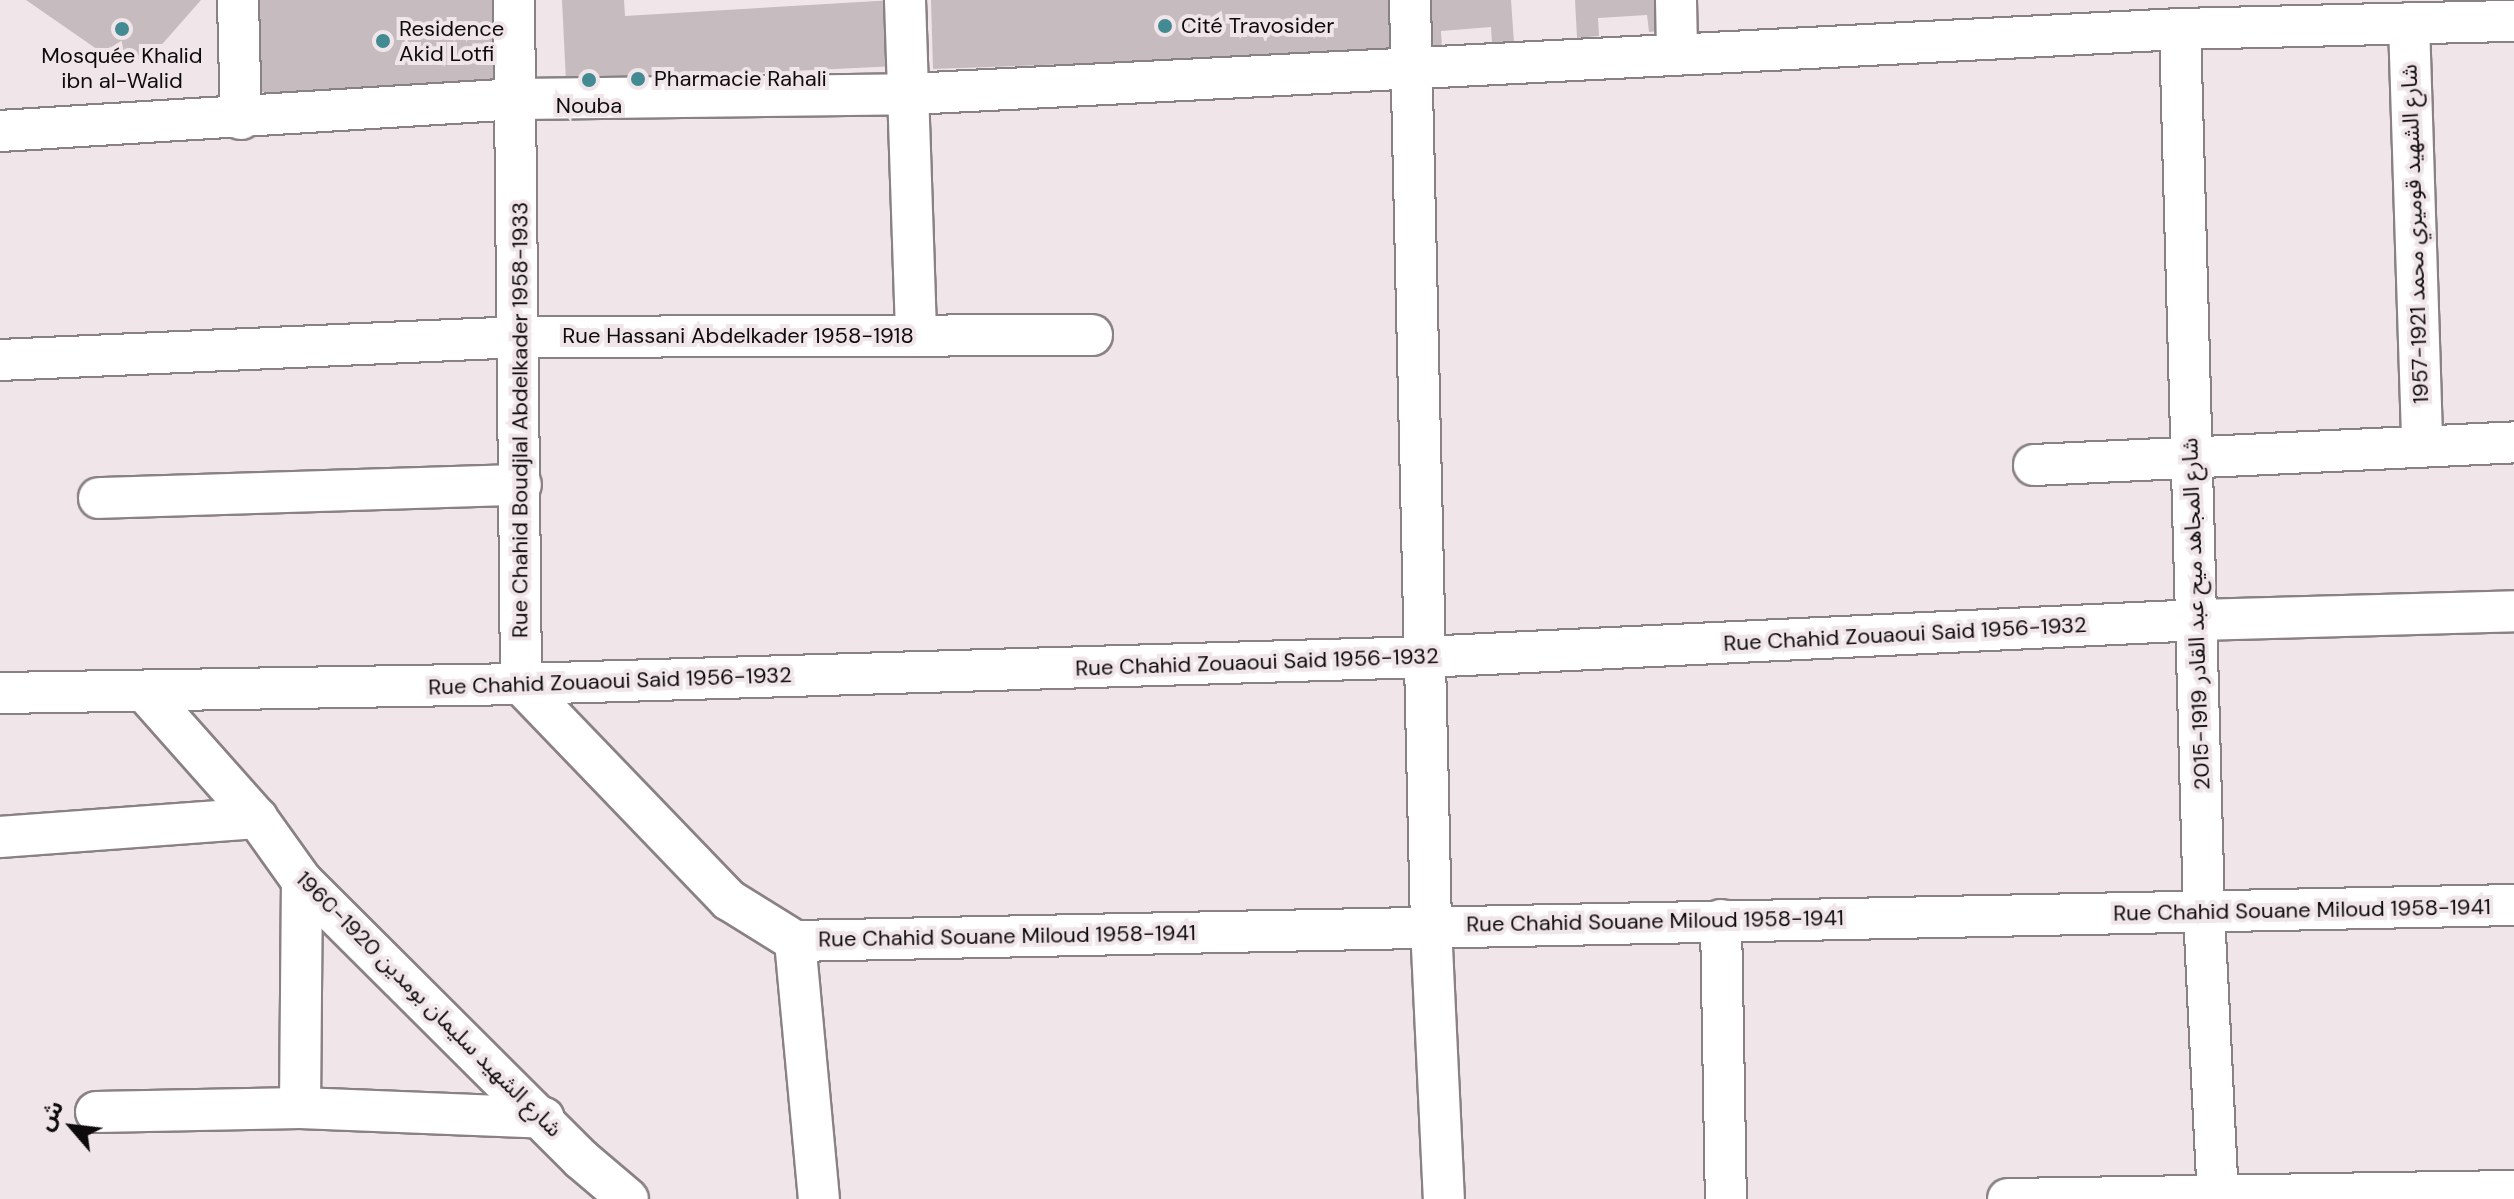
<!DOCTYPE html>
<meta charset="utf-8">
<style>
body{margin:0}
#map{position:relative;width:2514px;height:1199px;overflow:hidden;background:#f0e6e9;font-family:"DM Sans","Noto Sans Arabic",sans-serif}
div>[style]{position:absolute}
.building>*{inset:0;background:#c6bcbf;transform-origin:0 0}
.roads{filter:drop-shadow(2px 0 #8a8184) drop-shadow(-2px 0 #8a8184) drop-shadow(0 2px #8a8184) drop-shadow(0 -2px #8a8184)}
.minor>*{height:40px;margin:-20px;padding:0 20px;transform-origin:20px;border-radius:20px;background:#fff}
.dots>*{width:22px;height:22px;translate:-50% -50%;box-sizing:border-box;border:4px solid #f0e6e9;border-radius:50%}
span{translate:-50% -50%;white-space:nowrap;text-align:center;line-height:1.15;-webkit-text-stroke:8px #f0e6e9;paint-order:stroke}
.poi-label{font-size:22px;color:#0e0b0c}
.left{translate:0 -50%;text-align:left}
.street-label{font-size:22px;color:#0e0b0c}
.north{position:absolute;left:32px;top:1087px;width:80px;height:80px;-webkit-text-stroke:6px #f0e6e9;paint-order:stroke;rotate:298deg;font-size:22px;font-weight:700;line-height:32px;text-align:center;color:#0e0b0c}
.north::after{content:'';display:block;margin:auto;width:28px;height:36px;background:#0e0b0c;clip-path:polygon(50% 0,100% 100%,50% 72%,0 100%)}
</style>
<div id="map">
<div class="building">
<i style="clip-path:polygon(26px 0,201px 0,150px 58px,114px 61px)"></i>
<i style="left:258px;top:0;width:248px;height:92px"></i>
<i style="clip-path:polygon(562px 0,624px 0,625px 16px,894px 0,897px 66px,566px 82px)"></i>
<i style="clip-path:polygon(931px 0,1398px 0,1399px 52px,933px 69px)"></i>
<i style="clip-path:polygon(1418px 0,1511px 0,1514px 43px,1492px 44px,1491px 27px,1441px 31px,1442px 49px,1422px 51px)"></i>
<i style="clip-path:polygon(1575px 0,1668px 0,1670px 30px,1649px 32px,1647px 15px,1598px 18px,1599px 36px,1577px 38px)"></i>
</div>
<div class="roads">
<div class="minor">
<i style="left:238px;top:0;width:119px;rotate:88.6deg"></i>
<i style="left:514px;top:0;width:684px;rotate:89.41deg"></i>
<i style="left:521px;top:684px;width:300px;rotate:46.1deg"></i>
<i style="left:729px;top:900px;width:78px;rotate:31.8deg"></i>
<i style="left:905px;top:0;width:336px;rotate:88.1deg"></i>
<i style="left:1410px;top:0;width:926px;rotate:88.7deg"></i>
<i style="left:1431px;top:926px;width:273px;rotate:87.3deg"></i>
<i style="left:1676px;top:0;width:53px;rotate:88.9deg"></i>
<i style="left:2409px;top:23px;width:422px;rotate:88.2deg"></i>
<i style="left:2180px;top:29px;width:884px;rotate:88.44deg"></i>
<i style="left:2204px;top:913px;width:286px;rotate:87.2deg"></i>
<i style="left:0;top:131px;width:519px;rotate:-3.54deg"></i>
<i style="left:518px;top:99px;width:392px;rotate:-0.7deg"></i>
<i style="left:910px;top:94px;width:1272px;rotate:-2.93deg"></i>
<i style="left:2180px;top:29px;width:334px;rotate:-1.4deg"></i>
<i style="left:0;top:360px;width:521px;rotate:-2.53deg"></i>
<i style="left:520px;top:337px;width:572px;rotate:-0.2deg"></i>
<i style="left:2034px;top:465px;width:481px;rotate:-2.7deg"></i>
<i style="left:99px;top:498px;width:422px;rotate:-1.8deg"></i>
<i style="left:145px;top:692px;width:169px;rotate:48.4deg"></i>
<i style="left:257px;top:818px;width:77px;rotate:54.5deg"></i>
<i style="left:302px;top:881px;width:395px;rotate:44.9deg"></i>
<i style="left:582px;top:1160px;width:60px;rotate:40.3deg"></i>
<i style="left:0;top:693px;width:521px;rotate:-0.99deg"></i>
<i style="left:521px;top:684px;width:902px;rotate:-1.71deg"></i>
<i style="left:1423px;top:657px;width:778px;rotate:-2.73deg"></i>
<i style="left:2200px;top:620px;width:314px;rotate:-1.6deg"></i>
<i style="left:0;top:837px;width:258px;rotate:-4.2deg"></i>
<i style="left:1721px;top:920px;width:279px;rotate:89deg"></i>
<i style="left:795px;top:941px;width:1719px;rotate:-1.2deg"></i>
<i style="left:795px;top:941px;width:259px;rotate:84.7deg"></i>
<i style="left:300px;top:1108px;width:227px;rotate:-89.5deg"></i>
<i style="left:96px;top:1112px;width:204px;rotate:-1.1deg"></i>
<i style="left:300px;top:1108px;width:244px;rotate:2.3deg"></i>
<i style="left:2008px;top:1199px;width:506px;rotate:-0.91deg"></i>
</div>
</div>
<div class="dots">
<i style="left:1165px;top:26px;background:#438a93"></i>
<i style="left:122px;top:29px;background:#438a93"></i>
<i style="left:383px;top:41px;background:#438a93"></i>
<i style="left:638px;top:79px;background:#438a93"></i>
<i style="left:589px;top:80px;background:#438a93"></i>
</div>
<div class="poi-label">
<span class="left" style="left:1181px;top:26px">Cité Travosider</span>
<span class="left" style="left:399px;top:41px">Residence<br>Akid Lotfi</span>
<span style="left:122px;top:68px">Mosquée Khalid<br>ibn al-Walid</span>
<span class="left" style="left:654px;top:79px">Pharmacie Rahali</span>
<span style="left:589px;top:106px">Nouba</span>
</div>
<div class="street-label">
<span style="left:2415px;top:234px;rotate:-92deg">شارع الشهيد قوميري محمد 1921-1957</span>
<span style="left:738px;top:336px">Rue Hassani Abdelkader 1958-1918</span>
<span style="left:520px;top:420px;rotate:-90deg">Rue Chahid Boudjlal Abdelkader 1958-1933</span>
<span style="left:2196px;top:614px;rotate:-92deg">شارع المجاهد ميح عبد القادر 1919-2015</span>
<span style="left:1905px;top:634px;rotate:-3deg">Rue Chahid Zouaoui Said 1956-1932</span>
<span style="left:1257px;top:662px;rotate:-2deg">Rue Chahid Zouaoui Said 1956-1932</span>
<span style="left:610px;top:681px;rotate:-2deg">Rue Chahid Zouaoui Said 1956-1932</span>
<span style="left:2302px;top:910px;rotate:-1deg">Rue Chahid Souane Miloud 1958-1941</span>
<span style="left:1655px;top:921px;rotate:-1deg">Rue Chahid Souane Miloud 1958-1941</span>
<span style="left:1007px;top:936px;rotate:-1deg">Rue Chahid Souane Miloud 1958-1941</span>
<span style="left:429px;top:1004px;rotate:45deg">شارع الشهيد سليمان بومدين 1920-1960</span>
</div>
<div class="north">ش</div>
</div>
